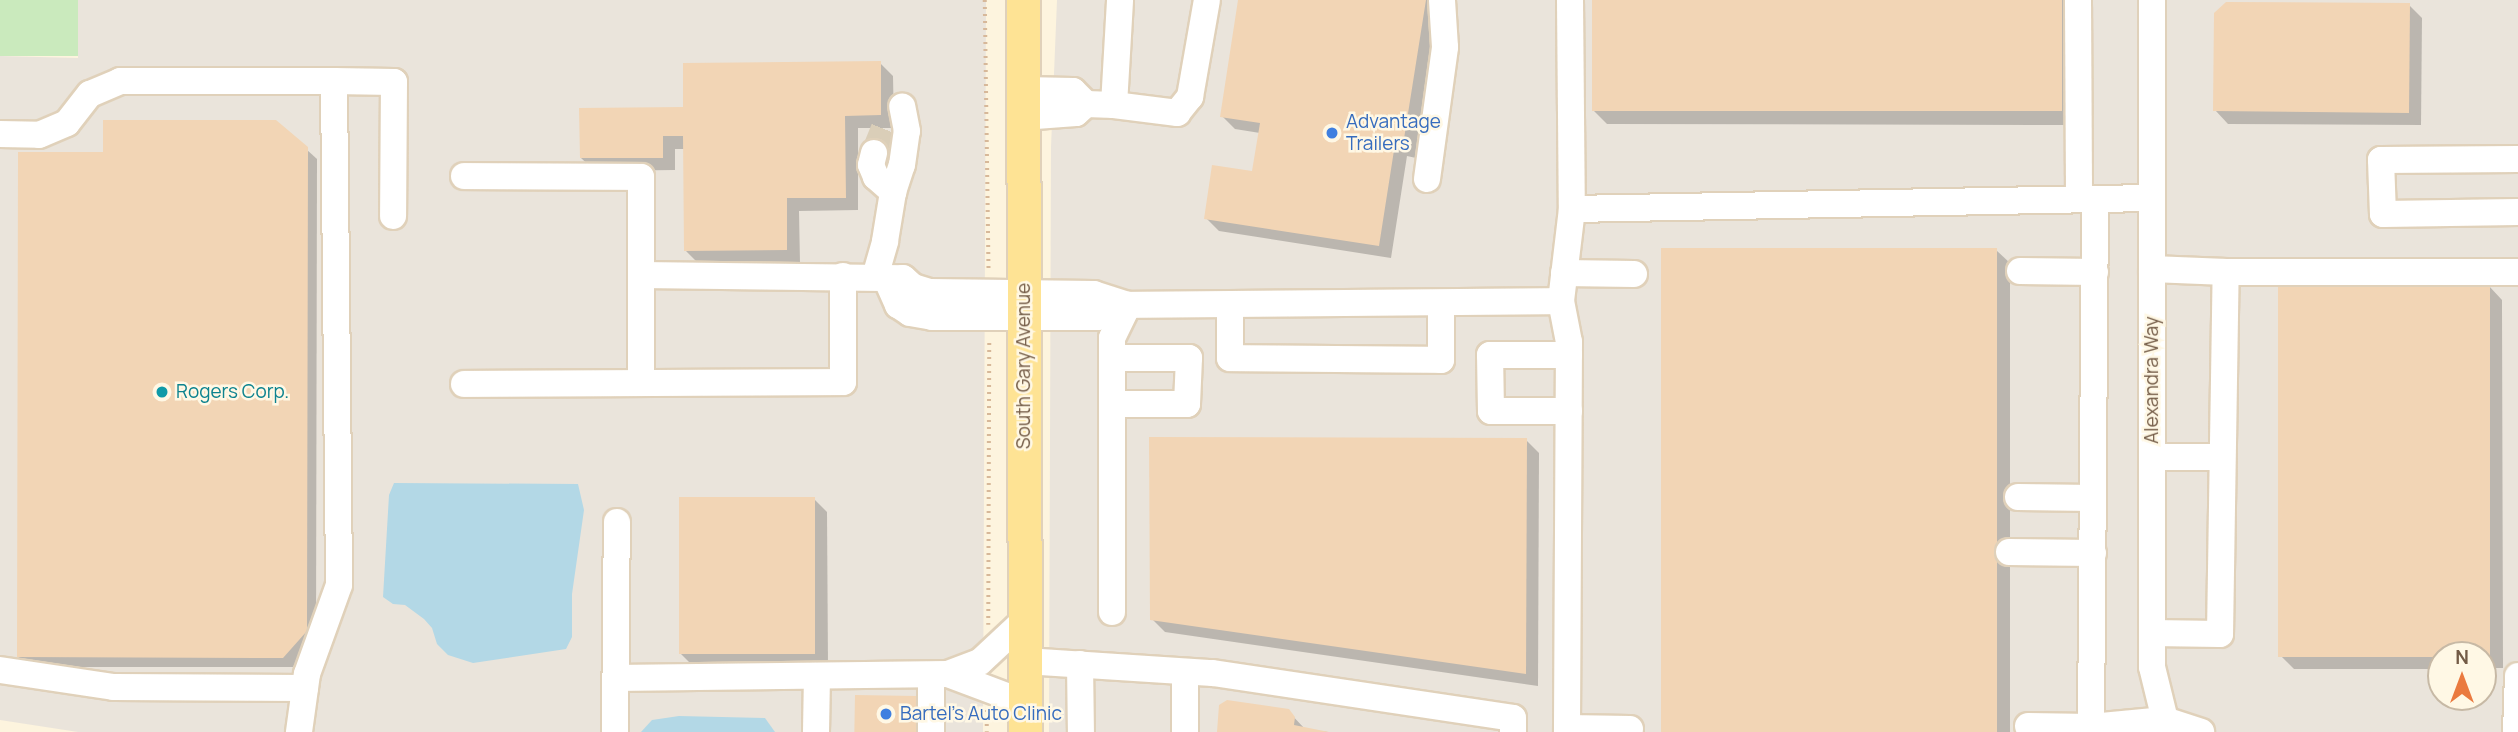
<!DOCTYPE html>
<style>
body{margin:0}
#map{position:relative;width:2518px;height:732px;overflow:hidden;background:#fdf4de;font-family:Manrope,sans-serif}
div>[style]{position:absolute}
.industrial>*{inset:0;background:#eae4db}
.green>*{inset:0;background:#caeabd;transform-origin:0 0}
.water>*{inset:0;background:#b3d8e6}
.shadow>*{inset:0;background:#0003}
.building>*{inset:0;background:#f2d5b5;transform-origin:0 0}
.minor-tunnel>*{height:26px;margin-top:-13px;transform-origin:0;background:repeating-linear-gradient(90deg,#daceb8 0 26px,transparent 0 39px)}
.path>*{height:3.5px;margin-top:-1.75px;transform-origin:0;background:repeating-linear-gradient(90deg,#d7b899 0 2px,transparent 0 7px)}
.roads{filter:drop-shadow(2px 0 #e0d1ba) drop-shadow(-2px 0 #e0d1ba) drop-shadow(0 2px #e0d1ba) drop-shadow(0 -2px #e0d1ba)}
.minor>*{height:26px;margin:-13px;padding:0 13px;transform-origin:13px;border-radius:13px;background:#fff}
.major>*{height:33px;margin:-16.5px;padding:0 16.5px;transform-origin:16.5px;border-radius:16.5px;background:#fee394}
.dots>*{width:19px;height:19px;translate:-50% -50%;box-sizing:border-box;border:4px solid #fff8e5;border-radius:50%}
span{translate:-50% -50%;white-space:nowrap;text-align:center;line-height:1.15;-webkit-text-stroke:5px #fff8e5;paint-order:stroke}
.shop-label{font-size:19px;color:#366cbe}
.left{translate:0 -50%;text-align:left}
.street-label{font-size:19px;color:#735b46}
.culture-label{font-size:19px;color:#0d838f}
.north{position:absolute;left:2427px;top:641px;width:70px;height:70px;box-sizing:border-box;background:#fff8e5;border:2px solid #c7b9a5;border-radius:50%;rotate:0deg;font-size:19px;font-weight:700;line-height:28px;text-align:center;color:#735b46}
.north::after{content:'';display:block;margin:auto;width:24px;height:32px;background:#ea7a3f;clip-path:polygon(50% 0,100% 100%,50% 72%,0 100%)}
</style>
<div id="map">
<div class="industrial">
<i style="clip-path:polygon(78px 0,986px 0,983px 732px,78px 732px,0 720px,0 56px,78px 58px)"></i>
<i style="clip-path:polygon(evenodd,1057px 0,2518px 0,2518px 732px,1049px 732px,1051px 147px,1057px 0,2441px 655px,2483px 655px,2483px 697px,2441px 697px,2441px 655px)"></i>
</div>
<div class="green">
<i style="left:0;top:0;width:78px;height:56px"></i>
</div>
<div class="water">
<i style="clip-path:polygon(394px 483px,578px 484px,584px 510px,572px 594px,572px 637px,566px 649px,473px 663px,448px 655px,437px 644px,432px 628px,424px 619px,405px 605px,393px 604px,383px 597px,389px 495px)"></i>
<i style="clip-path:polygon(679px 716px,765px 718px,775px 732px,641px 732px,652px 720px)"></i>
</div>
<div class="shadow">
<i style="clip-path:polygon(1240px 0,1441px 0,1416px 158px,1407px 156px,1391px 258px,1219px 231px,1206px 218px,1254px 173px,1260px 133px,1235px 129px,1222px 116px)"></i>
<i style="clip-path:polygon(1594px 0,2075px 0,2075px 125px,1607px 124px,1594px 111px)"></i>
<i style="clip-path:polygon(2409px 5px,2422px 18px,2421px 125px,2228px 124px,2215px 110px)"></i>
<i style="clip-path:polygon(880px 63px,893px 76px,894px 128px,858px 128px,858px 210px,799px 211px,800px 263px,699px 264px,686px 251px,685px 149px,675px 149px,675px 170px,595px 171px,581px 158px,685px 109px)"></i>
<i style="clip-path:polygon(306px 149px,317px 159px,316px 642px,293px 667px,29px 667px,18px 657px,105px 154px)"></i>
<i style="clip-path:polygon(1996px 250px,2010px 263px,2010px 732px,1664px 732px)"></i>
<i style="clip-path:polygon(2489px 286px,2502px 300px,2503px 668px,2483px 668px,2483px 655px,2441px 655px,2441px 669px,2294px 669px,2281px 656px)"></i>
<i style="clip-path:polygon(1526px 440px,1539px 453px,1538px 686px,1165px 632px,1152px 619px)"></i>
<i style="clip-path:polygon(814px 499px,827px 512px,828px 666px,694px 667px,681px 654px)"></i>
<i style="clip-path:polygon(916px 698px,929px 711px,929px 732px,857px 732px)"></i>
<i style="clip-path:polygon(1288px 711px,1305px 729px,1328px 732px,1219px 732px)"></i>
</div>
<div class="building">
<i style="clip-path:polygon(1238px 0,1426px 0,1403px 145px,1395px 144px,1379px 246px,1204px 219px,1212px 165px,1252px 171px,1260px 123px,1220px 117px)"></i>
<i style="left:1592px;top:0;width:470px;height:111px"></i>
<i style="clip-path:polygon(2226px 2px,2410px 3px,2409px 113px,2213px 111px,2214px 13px)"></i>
<i style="clip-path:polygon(881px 61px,881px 115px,845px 116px,846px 198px,787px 198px,787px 250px,684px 251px,683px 136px,663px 136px,663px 158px,580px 158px,579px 108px,683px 107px,683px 63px)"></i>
<i style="clip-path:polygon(103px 120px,276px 120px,308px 147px,307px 631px,283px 658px,17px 657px,18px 152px,103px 152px)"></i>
<i style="left:1661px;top:248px;width:336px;height:484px"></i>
<i style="left:2278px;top:285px;width:212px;height:372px"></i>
<i style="clip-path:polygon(1149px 437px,1527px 438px,1526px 674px,1150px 620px)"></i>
<i style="left:815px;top:497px;width:157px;height:136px;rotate:90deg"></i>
<i style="left:855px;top:695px;width:62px;height:37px;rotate:1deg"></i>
<i style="clip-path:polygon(1227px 700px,1289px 709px,1295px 717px,1294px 725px,1329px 732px,1217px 732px,1219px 705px)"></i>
</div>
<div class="minor-tunnel">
<i style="left:874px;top:153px;width:29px;rotate:-68deg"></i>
</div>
<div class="path">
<i style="left:985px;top:0;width:272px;rotate:89.2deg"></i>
<i style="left:988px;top:625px;width:286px;rotate:-89.8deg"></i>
<i style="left:987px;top:710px;width:22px;rotate:90deg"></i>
</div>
<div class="roads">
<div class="minor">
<i style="left:1570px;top:0;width:209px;rotate:89.5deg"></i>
<i style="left:1572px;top:209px;width:580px;rotate:-1.09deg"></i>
<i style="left:2078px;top:0;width:199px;rotate:89.7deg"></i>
<i style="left:2152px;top:0;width:667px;rotate:90deg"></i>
<i style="left:2152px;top:667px;width:55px;rotate:76.2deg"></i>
<i style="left:2165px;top:720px;width:38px;rotate:18deg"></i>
<i style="left:334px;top:81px;width:60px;rotate:1deg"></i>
<i style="left:394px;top:82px;width:134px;rotate:90.4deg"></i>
<i style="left:1022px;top:90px;width:51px;rotate:1.1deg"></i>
<i style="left:1073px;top:91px;width:18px;rotate:45deg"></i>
<i style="left:1114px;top:105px;width:64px;rotate:7.2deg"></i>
<i style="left:1177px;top:113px;width:21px;rotate:-51deg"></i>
<i style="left:1190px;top:97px;width:98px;rotate:-80.1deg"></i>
<i style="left:1022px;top:117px;width:54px;rotate:-4.2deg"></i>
<i style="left:1076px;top:113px;width:13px;rotate:-42deg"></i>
<i style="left:1086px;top:104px;width:28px;rotate:2deg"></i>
<i style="left:1114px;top:105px;width:105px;rotate:-86.7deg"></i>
<i style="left:0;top:134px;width:39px;rotate:1deg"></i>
<i style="left:39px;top:135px;width:30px;rotate:-23deg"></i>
<i style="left:67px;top:123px;width:37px;rotate:-52deg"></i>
<i style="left:90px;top:94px;width:33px;rotate:-23deg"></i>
<i style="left:120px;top:81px;width:214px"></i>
<i style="left:334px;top:81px;width:504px;rotate:89.43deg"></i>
<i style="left:339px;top:585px;width:95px;rotate:109.8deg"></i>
<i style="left:307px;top:674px;width:59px;rotate:97.9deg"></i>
<i style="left:874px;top:153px;width:12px;rotate:104deg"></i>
<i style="left:871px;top:165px;width:13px;rotate:67deg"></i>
<i style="left:876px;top:177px;width:23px;rotate:41deg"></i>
<i style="left:2518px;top:159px;width:137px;rotate:179.6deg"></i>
<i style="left:2381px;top:160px;width:54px;rotate:87.9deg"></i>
<i style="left:2383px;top:214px;width:135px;rotate:-0.8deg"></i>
<i style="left:464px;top:176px;width:177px;rotate:0.3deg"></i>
<i style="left:641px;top:177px;width:206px;rotate:90deg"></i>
<i style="left:1427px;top:179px;width:133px;rotate:-82.2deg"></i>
<i style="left:1445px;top:47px;width:47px;rotate:-93.7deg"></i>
<i style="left:2020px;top:271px;width:75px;rotate:0.8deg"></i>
<i style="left:2226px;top:272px;width:292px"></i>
<i style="left:1564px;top:273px;width:70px;rotate:0.8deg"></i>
<i style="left:641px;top:275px;width:262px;rotate:0.7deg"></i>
<i style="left:903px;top:278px;width:13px;rotate:42deg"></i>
<i style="left:913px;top:287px;width:17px;rotate:17deg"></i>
<i style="left:929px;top:292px;width:165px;rotate:0.7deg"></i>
<i style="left:1094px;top:294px;width:36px;rotate:18deg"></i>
<i style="left:875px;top:277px;width:37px;rotate:-74deg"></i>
<i style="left:885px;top:241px;width:50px;rotate:-80.7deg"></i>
<i style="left:893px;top:192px;width:28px;rotate:-72deg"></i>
<i style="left:902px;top:165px;width:34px;rotate:-82deg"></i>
<i style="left:907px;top:131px;width:25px;rotate:-101deg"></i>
<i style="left:886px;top:278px;width:30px;rotate:66deg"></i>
<i style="left:898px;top:305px;width:14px;rotate:34deg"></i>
<i style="left:910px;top:313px;width:22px;rotate:10deg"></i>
<i style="left:932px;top:317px;width:166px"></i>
<i style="left:1098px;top:317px;width:32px;rotate:-22deg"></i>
<i style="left:1561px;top:301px;width:93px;rotate:-83.2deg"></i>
<i style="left:1230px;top:306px;width:52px;rotate:90deg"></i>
<i style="left:1230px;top:358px;width:211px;rotate:0.5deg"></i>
<i style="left:1441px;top:360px;width:57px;rotate:-90deg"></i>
<i style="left:464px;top:384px;width:379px;rotate:-0.3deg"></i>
<i style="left:843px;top:382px;width:106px;rotate:-90deg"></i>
<i style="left:1112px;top:404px;width:75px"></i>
<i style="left:1187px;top:404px;width:46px;rotate:-87.5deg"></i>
<i style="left:1189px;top:358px;width:77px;rotate:180deg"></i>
<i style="left:1569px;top:411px;width:78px;rotate:180deg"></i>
<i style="left:1491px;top:411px;width:56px;rotate:-91deg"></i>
<i style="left:1490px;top:355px;width:79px"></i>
<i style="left:2152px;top:457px;width:69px"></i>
<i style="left:2018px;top:497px;width:75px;rotate:0.8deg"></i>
<i style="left:2009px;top:552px;width:84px;rotate:0.7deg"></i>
<i style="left:1112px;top:612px;width:274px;rotate:-90deg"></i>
<i style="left:1112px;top:338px;width:37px;rotate:-64deg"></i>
<i style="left:1128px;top:305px;width:433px;rotate:-0.5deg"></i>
<i style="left:1561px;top:301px;width:42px;rotate:79deg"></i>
<i style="left:1569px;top:342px;width:390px;rotate:90.3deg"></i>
<i style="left:2152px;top:633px;width:68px;rotate:0.8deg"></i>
<i style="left:2220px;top:634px;width:362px;rotate:-89.1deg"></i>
<i style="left:2226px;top:272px;width:74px;rotate:-177.7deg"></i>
<i style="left:1025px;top:661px;width:188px;rotate:3.7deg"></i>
<i style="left:1213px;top:673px;width:303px;rotate:8.5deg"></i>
<i style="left:1513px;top:718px;width:14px;rotate:90deg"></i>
<i style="left:1080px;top:664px;width:68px;rotate:89.2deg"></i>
<i style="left:0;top:670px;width:115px;rotate:8.5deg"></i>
<i style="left:114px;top:687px;width:191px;rotate:0.3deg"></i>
<i style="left:1185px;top:672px;width:60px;rotate:90deg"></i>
<i style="left:948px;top:674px;width:82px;rotate:20.6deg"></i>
<i style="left:931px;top:675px;width:57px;rotate:90deg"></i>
<i style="left:615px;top:678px;width:333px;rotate:-0.7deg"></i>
<i style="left:948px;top:674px;width:34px;rotate:-21deg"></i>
<i style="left:980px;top:662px;width:62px;rotate:-43deg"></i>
<i style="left:2028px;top:726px;width:63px;rotate:0.9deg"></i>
<i style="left:2091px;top:727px;width:74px;rotate:-5.4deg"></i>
<i style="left:1567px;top:728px;width:63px;rotate:0.9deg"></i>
<i style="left:615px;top:732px;width:210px;rotate:-89.5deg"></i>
<i style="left:816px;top:732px;width:56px;rotate:-89deg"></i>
<i style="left:2091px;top:732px;width:533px;rotate:-89.57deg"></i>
<i style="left:2516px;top:732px;width:56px;rotate:-88deg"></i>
</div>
<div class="major">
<i style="left:1023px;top:0;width:732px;rotate:89.84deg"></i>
</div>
</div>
<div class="dots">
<i style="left:1332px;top:133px;background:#3f7fe0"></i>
<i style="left:162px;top:392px;background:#0f9aa8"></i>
<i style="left:886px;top:714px;background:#3f7fe0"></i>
</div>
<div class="shop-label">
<span class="left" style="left:1346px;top:133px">Advantage<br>Trailers</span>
<span class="left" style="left:900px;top:714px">Bartel's Auto Clinic</span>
</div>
<div class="street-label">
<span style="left:1024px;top:366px;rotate:-90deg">South Gary Avenue</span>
<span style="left:2152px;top:380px;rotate:-90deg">Alexandra Way</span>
</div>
<div class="culture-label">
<span class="left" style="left:176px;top:392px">Rogers Corp.</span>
</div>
<div class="north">N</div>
</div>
